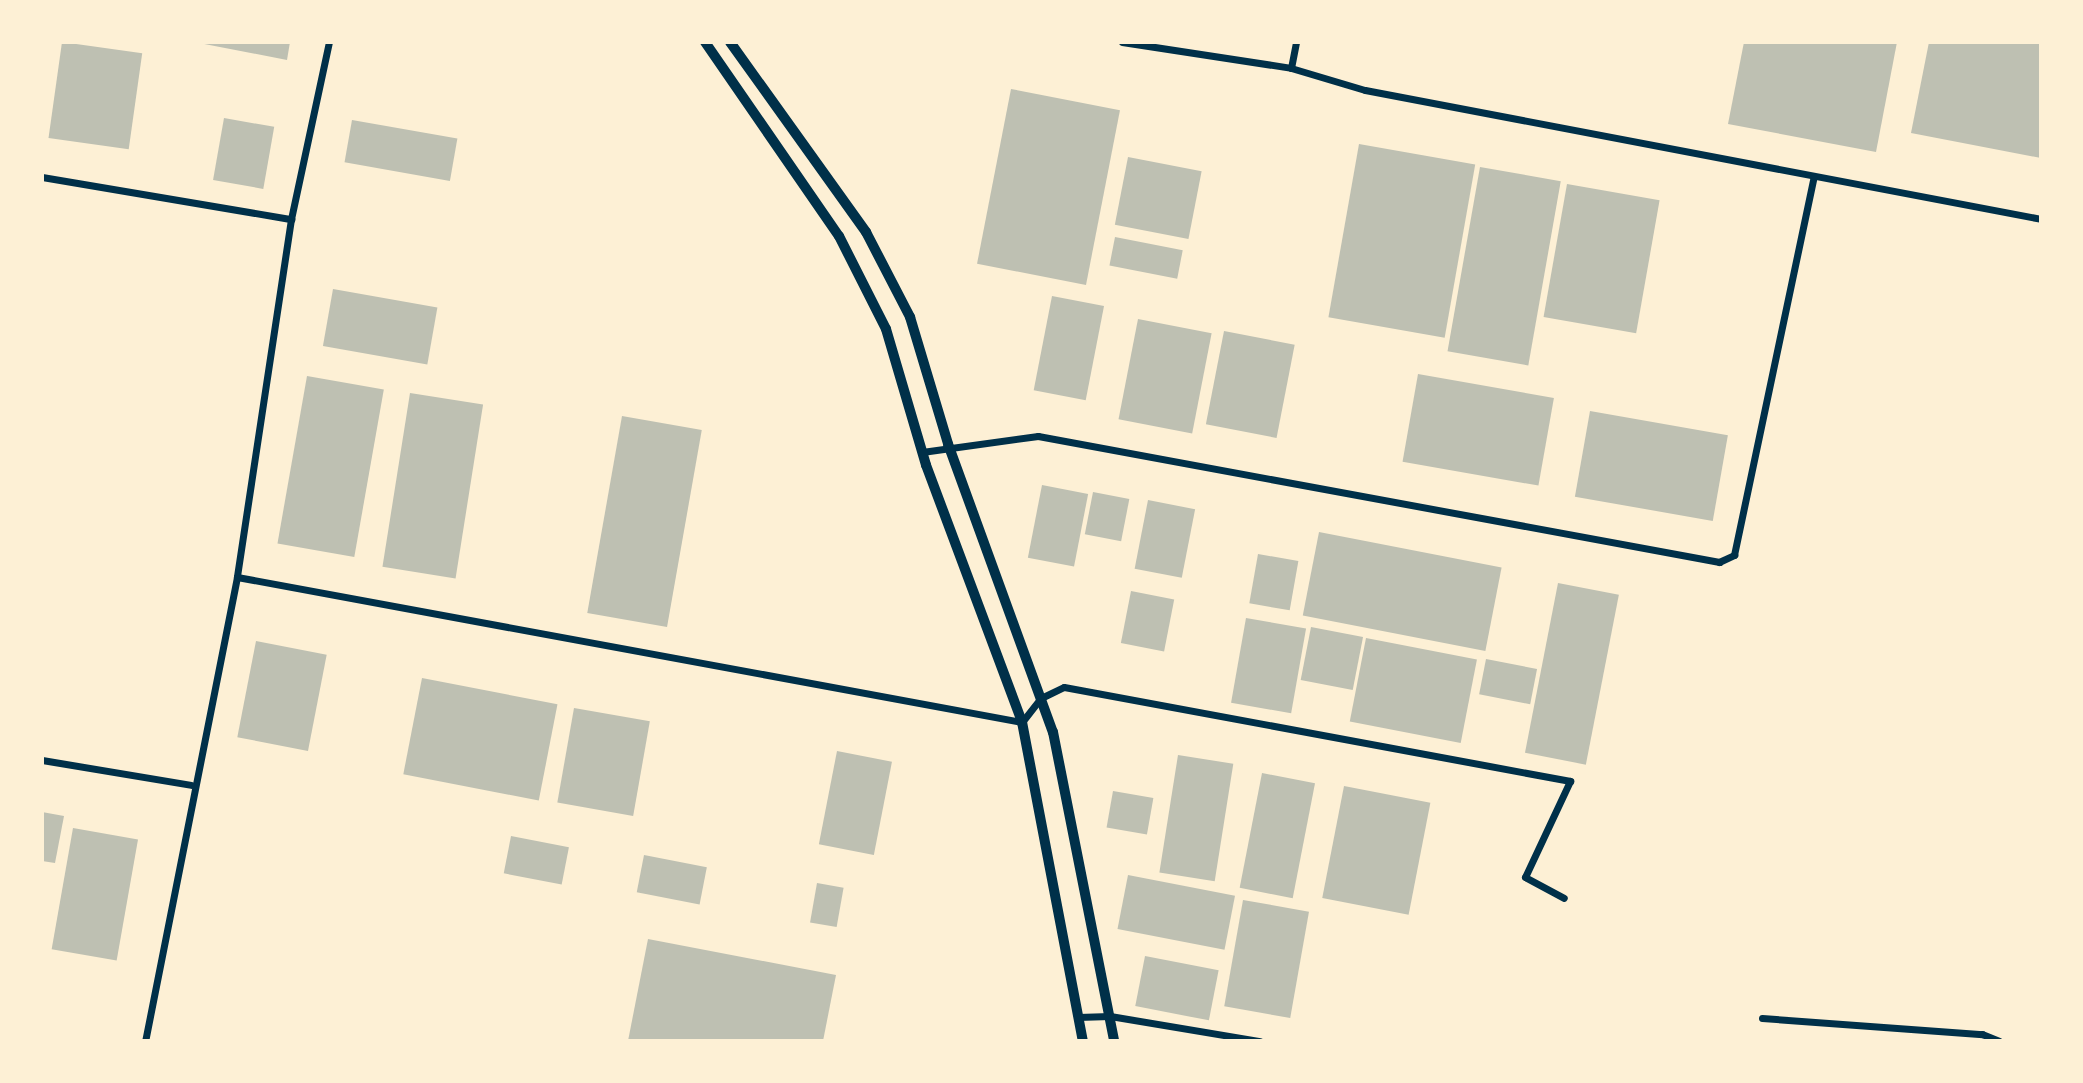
<!DOCTYPE html>
<style>
body{margin:0}
#map{position:relative;width:2083px;height:1083px;overflow:hidden;background:#fdf0d5;font-family:Roboto,sans-serif}
div>[style]{position:absolute}
.building>*{inset:0;background:#bec0b2;transform-origin:0 0}
.minor>*{height:7px;margin:-3.5px;padding:0 3.5px;transform-origin:3.5px;border-radius:3.5px;background:#003049}
.tertiary>*{height:10px;margin:-5px;padding:0 5px;transform-origin:5px;border-radius:5px;background:#003049}
span{translate:-50% -50%;white-space:nowrap;text-align:center;line-height:1.15;-webkit-text-stroke:7px #fdf0d5;paint-order:stroke}
.frame{position:absolute;inset:0;border:44px solid #fdf0d5;pointer-events:none}
</style>
<div id="map">
<div class="building">
<i style="left:62px;top:42px;width:81px;height:97px;rotate:8deg"></i>
<i style="clip-path:polygon(194px 42px,290px 42px,287px 60px)"></i>
<i style="clip-path:polygon(1744px 42px,1897px 42px,1876px 152px,1728px 124px)"></i>
<i style="clip-path:polygon(1929px 42px,2041px 42px,2041px 158px,1911px 133px)"></i>
<i style="left:1011px;top:89px;width:111px;height:178px;rotate:11deg"></i>
<i style="left:224px;top:118px;width:51px;height:63px;rotate:10deg"></i>
<i style="left:352px;top:120px;width:107px;height:43px;rotate:10deg"></i>
<i style="left:1359px;top:144px;width:118px;height:176px;rotate:10deg"></i>
<i style="left:1128px;top:157px;width:75px;height:69px;rotate:11deg"></i>
<i style="left:1480px;top:167px;width:82px;height:187px;rotate:10deg"></i>
<i style="left:1567px;top:184px;width:94px;height:135px;rotate:10deg"></i>
<i style="left:1115px;top:237px;width:69px;height:29px;rotate:11deg"></i>
<i style="left:333px;top:289px;width:106px;height:58px;rotate:10deg"></i>
<i style="left:1052px;top:296px;width:53px;height:96px;rotate:11deg"></i>
<i style="left:1138px;top:319px;width:75px;height:102px;rotate:11deg"></i>
<i style="left:1224px;top:331px;width:72px;height:95px;rotate:11deg"></i>
<i style="left:1418px;top:374px;width:138px;height:89px;rotate:10deg"></i>
<i style="left:307px;top:376px;width:78px;height:170px;rotate:10deg"></i>
<i style="left:410px;top:393px;width:74px;height:176px;rotate:9deg"></i>
<i style="left:1590px;top:411px;width:140px;height:87px;rotate:10deg"></i>
<i style="left:622px;top:416px;width:81px;height:200px;rotate:10deg"></i>
<i style="left:1042px;top:485px;width:47px;height:74px;rotate:11deg"></i>
<i style="left:1093px;top:492px;width:37px;height:43px;rotate:11deg"></i>
<i style="left:1148px;top:500px;width:48px;height:70px;rotate:11deg"></i>
<i style="left:1319px;top:532px;width:186px;height:85px;rotate:11deg"></i>
<i style="left:1258px;top:554px;width:41px;height:50px;rotate:10deg"></i>
<i style="left:1558px;top:583px;width:62px;height:173px;rotate:11deg"></i>
<i style="left:1131px;top:591px;width:44px;height:53px;rotate:11deg"></i>
<i style="left:1246px;top:618px;width:61px;height:86px;rotate:10deg"></i>
<i style="left:1311px;top:627px;width:53px;height:54px;rotate:11deg"></i>
<i style="left:1366px;top:638px;width:113px;height:85px;rotate:11deg"></i>
<i style="left:256px;top:641px;width:72px;height:98px;rotate:11deg"></i>
<i style="left:1486px;top:659px;width:52px;height:36px;rotate:11deg"></i>
<i style="left:422px;top:678px;width:138px;height:98px;rotate:11deg"></i>
<i style="left:574px;top:708px;width:77px;height:96px;rotate:10deg"></i>
<i style="left:837px;top:751px;width:56px;height:95px;rotate:11deg"></i>
<i style="left:1178px;top:755px;width:56px;height:119px;rotate:9deg"></i>
<i style="left:1262px;top:773px;width:54px;height:117px;rotate:11deg"></i>
<i style="left:1344px;top:786px;width:88px;height:114px;rotate:11deg"></i>
<i style="left:1113px;top:791px;width:41px;height:37px;rotate:10deg"></i>
<i style="clip-path:polygon(42px 812px,64px 816px,55px 863px,42px 861px)"></i>
<i style="left:73px;top:828px;width:66px;height:123px;rotate:10deg"></i>
<i style="left:511px;top:836px;width:59px;height:38px;rotate:11deg"></i>
<i style="left:644px;top:855px;width:64px;height:38px;rotate:11deg"></i>
<i style="left:1128px;top:875px;width:109px;height:55px;rotate:11deg"></i>
<i style="left:817px;top:883px;width:27px;height:40px;rotate:10deg"></i>
<i style="left:1243px;top:900px;width:67px;height:108px;rotate:10deg"></i>
<i style="clip-path:polygon(648px 939px,836px 975px,823px 1041px,628px 1041px)"></i>
<i style="left:1145px;top:956px;width:75px;height:51px;rotate:11deg"></i>
</div>
<div class="minor">
<i style="left:1122px;top:42px;width:171px;rotate:8.7deg"></i>
<i style="left:1291px;top:68px;width:77px;rotate:16.6deg"></i>
<i style="left:1365px;top:90px;width:688px;rotate:10.8deg"></i>
<i style="left:1291px;top:68px;width:26px;rotate:-79deg"></i>
<i style="left:42px;top:177px;width:253px;rotate:9.6deg"></i>
<i style="left:291px;top:219px;width:362px;rotate:98.6deg"></i>
<i style="left:237px;top:577px;width:473px;rotate:101.2deg"></i>
<i style="left:291px;top:219px;width:181px;rotate:-77.9deg"></i>
<i style="left:922px;top:452px;width:117px;rotate:-7.9deg"></i>
<i style="left:1038px;top:436px;width:693px;rotate:10.48deg"></i>
<i style="left:1719px;top:562px;width:17px;rotate:-25deg"></i>
<i style="left:1734px;top:555px;width:387px;rotate:-78.1deg"></i>
<i style="left:237px;top:577px;width:798px;rotate:10.47deg"></i>
<i style="left:1022px;top:722px;width:31px;rotate:-52deg"></i>
<i style="left:1041px;top:698px;width:25px;rotate:-26deg"></i>
<i style="left:1064px;top:687px;width:515px;rotate:10.52deg"></i>
<i style="left:1570px;top:781px;width:106px;rotate:115.1deg"></i>
<i style="left:1525px;top:877px;width:44px;rotate:28.3deg"></i>
<i style="left:42px;top:760px;width:151px;rotate:9.5deg"></i>
<i style="left:1078px;top:1017px;width:32px;rotate:-2deg"></i>
<i style="left:1110px;top:1016px;width:152px;rotate:9.5deg"></i>
<i style="left:1762px;top:1018px;width:221px;rotate:4.2deg"></i>
<i style="left:1982px;top:1034px;width:18px;rotate:22deg"></i>
</div>
<div class="tertiary">
<i style="left:705px;top:42px;width:236px;rotate:55.4deg"></i>
<i style="left:839px;top:236px;width:104px;rotate:63.2deg"></i>
<i style="left:886px;top:329px;width:142px;rotate:73.6deg"></i>
<i style="left:926px;top:465px;width:274px;rotate:69.5deg"></i>
<i style="left:1022px;top:722px;width:325px;rotate:79.2deg"></i>
<i style="left:730px;top:42px;width:234px;rotate:54.4deg"></i>
<i style="left:866px;top:232px;width:96px;rotate:62.6deg"></i>
<i style="left:910px;top:317px;width:133px;rotate:73.3deg"></i>
<i style="left:948px;top:444px;width:307px;rotate:70deg"></i>
<i style="left:1053px;top:732px;width:315px;rotate:78.8deg"></i>
</div>
<div class="frame"></div>
</div>
